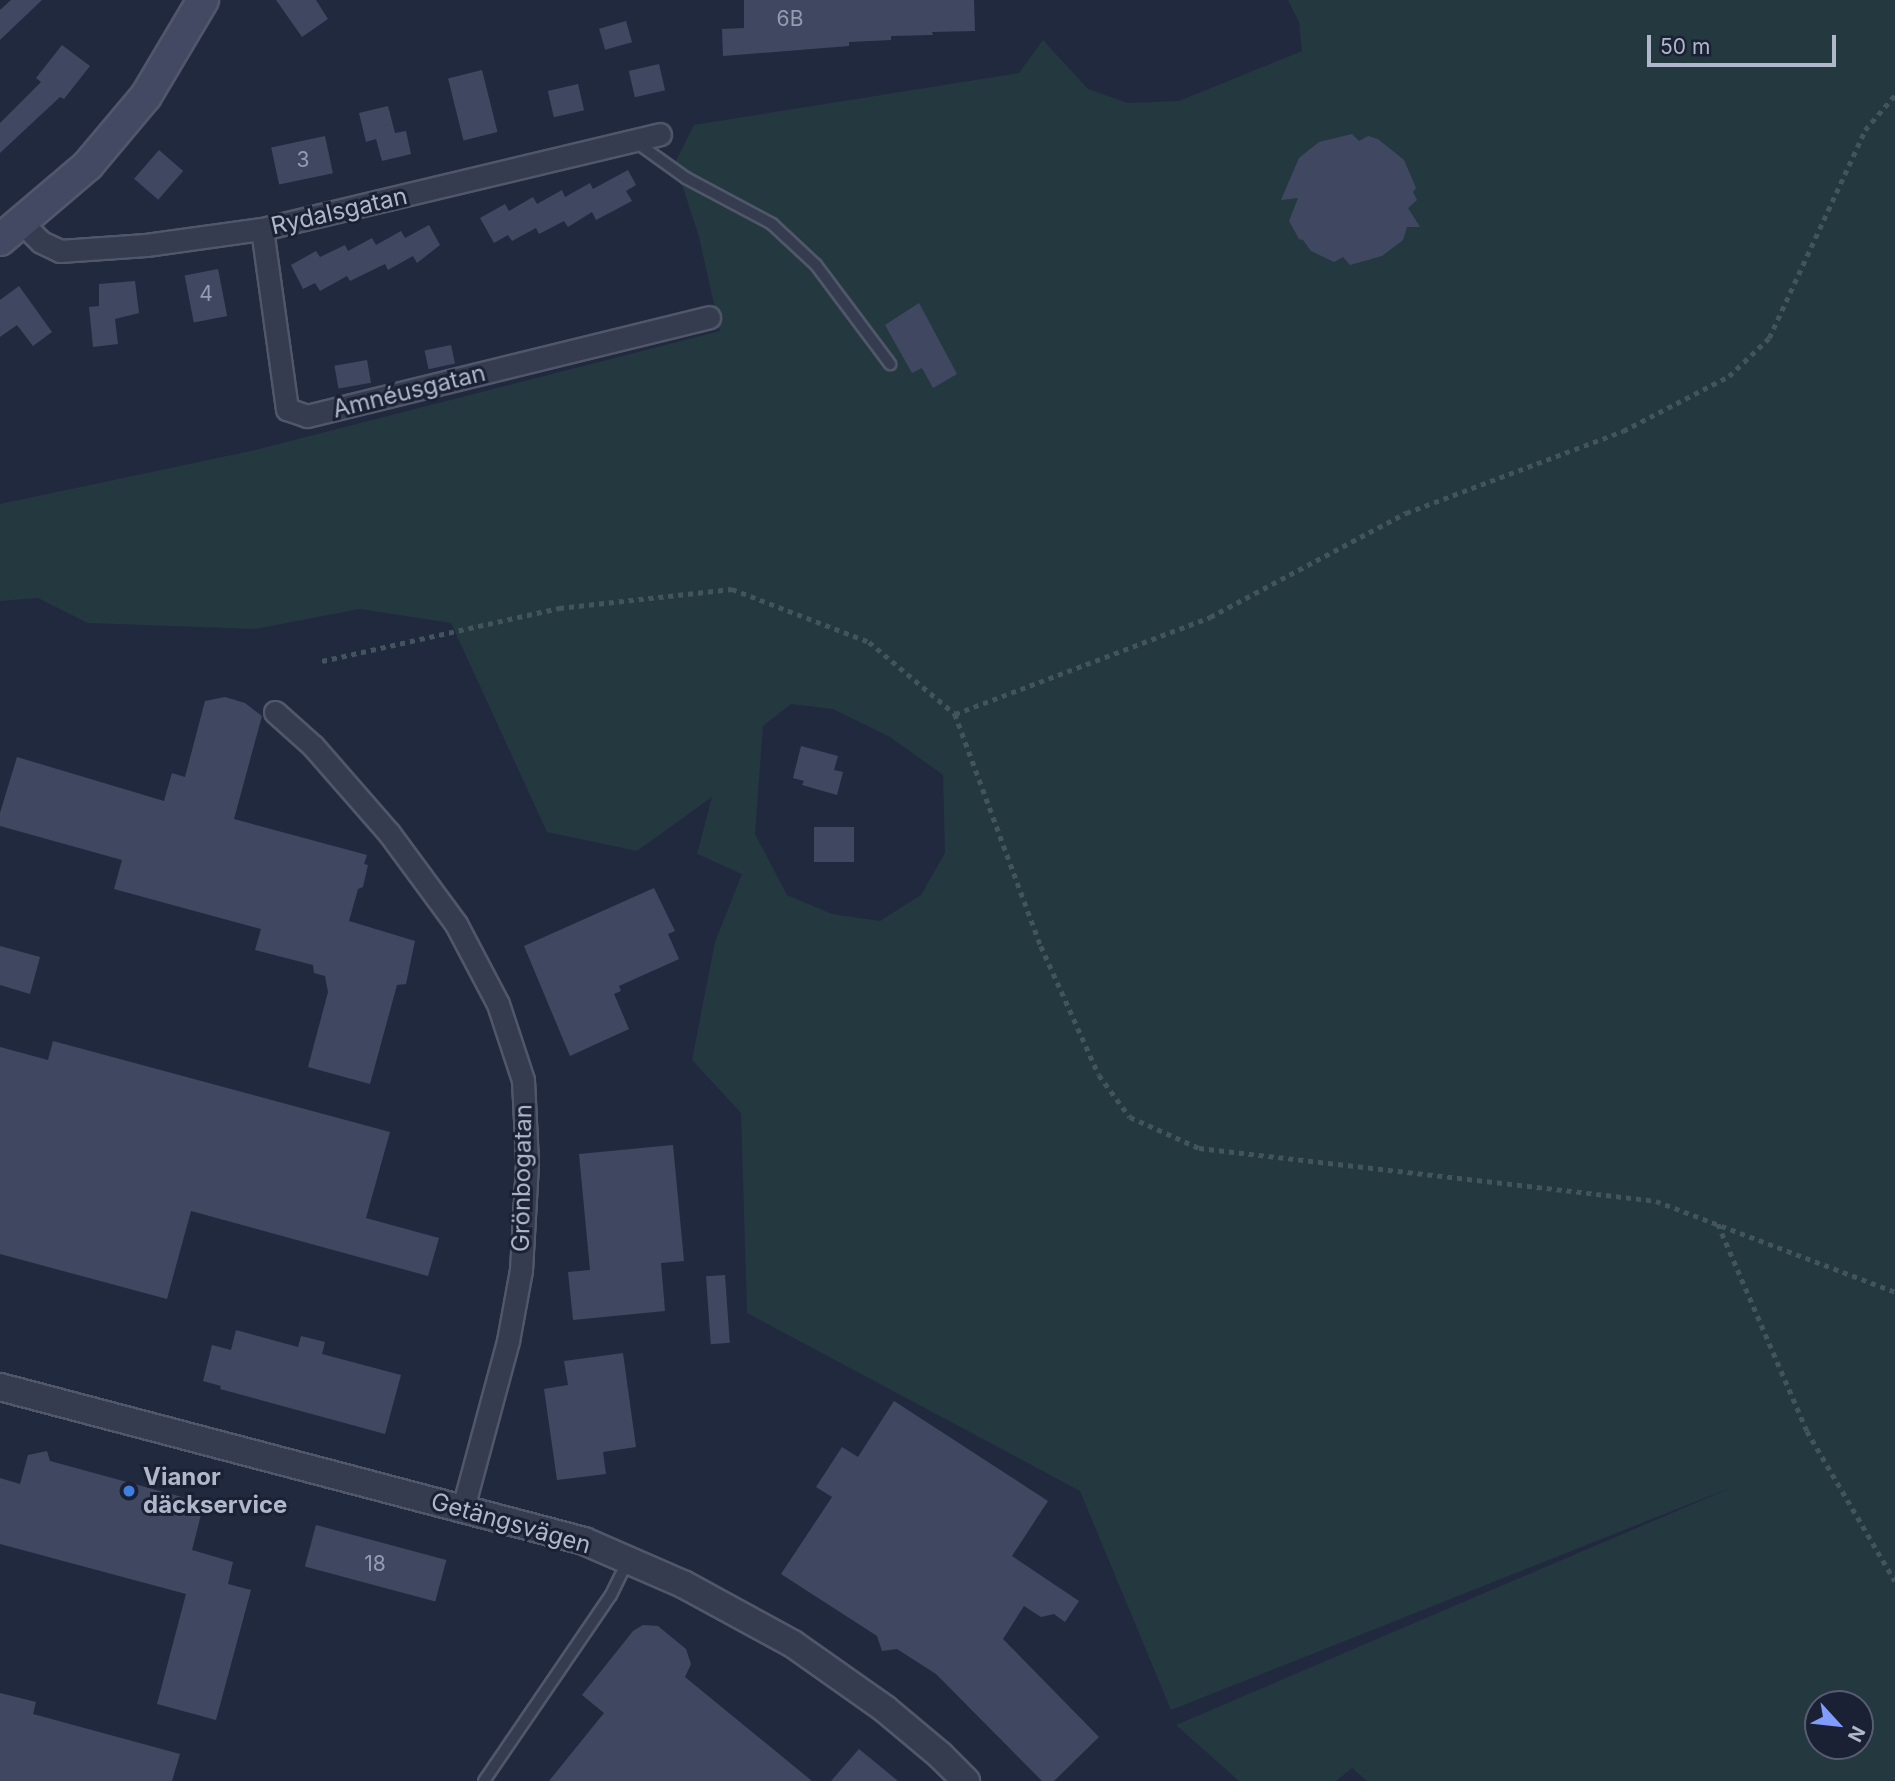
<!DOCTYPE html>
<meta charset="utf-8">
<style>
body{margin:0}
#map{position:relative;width:1895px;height:1781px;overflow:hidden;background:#21293f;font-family:Inter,sans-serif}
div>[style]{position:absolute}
.green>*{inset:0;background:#243840}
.building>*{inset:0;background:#404861;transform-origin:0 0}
.path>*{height:4.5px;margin-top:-2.25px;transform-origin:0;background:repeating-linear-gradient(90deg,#42555d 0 5px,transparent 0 10px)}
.roads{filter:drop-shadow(2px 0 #51576a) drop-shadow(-2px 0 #51576a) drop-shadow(0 2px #51576a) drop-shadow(0 -2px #51576a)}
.service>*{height:10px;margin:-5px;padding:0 5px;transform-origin:5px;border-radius:5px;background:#363c4f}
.minor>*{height:21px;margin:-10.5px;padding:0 10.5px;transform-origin:10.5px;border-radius:10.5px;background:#363c4f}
.tertiary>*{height:26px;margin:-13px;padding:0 13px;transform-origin:13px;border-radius:13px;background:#363c4f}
.secondary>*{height:30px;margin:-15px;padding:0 15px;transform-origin:15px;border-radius:15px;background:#434962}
.dots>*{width:19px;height:19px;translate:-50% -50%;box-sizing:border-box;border:4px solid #1b2134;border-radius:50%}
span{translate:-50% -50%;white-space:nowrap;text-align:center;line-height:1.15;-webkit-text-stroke:6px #1b2134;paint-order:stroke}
.number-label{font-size:21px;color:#959bb0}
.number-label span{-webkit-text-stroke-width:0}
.street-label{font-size:24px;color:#b1b7ca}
.poi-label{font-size:24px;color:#b1b7ca;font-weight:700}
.left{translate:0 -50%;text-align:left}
.north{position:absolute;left:1804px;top:1690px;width:70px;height:70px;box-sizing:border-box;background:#1b2134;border:2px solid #575d70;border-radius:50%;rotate:117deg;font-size:19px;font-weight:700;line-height:28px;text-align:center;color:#b1b7ca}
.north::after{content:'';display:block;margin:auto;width:24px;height:32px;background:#819cff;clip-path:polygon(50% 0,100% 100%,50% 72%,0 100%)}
.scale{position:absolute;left:1647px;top:35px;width:189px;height:32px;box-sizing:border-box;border:4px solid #b1b7ca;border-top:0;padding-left:9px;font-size:21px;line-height:24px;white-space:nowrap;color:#b1b7ca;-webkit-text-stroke:5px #1b2134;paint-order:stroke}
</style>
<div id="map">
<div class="green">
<i style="clip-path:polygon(evenodd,1288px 0,1895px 0,1895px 1781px,1367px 1781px,1352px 1768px,1336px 1781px,1239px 1781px,1176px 1725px,1735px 1486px,1171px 1710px,1080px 1491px,747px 1313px,741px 1113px,692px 1060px,715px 942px,742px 874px,697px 854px,712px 797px,637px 851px,547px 832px,451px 623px,360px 609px,255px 629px,88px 623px,38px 598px,0 601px,0 504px,251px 451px,720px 331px,699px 237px,675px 163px,694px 125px,1019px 73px,1043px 40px,1088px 89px,1128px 103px,1179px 101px,1302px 51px,1299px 22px,1288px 0,791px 704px,833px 709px,890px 737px,943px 775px,945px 853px,921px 895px,880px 921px,832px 914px,787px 895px,755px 834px,763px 726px,791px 704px,1288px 0,1818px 1704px,1860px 1704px,1860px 1746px,1818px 1746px,1818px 1704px)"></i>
</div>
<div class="building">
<i style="clip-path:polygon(11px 0,42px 0,0 40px,0 10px)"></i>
<i style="clip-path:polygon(276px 0,316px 0,328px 19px,302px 37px)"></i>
<i style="clip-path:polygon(744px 0,974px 0,975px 31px,932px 32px,933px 35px,891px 36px,891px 40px,849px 42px,849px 46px,723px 56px,722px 29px,744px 28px)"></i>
<i style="left:626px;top:21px;width:22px;height:28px;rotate:74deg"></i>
<i style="clip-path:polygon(62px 45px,90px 66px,64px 99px,60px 97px,0 153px,0 123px,41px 82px,36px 78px)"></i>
<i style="left:659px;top:64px;width:27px;height:31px;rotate:77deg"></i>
<i style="left:482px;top:70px;width:64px;height:35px;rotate:76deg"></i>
<i style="left:578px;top:84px;width:27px;height:31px;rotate:77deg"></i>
<i style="clip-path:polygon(388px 106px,395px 133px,406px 131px,411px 154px,382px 161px,376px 139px,366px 142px,359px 113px)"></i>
<i style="clip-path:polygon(1352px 134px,1359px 141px,1368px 136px,1378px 139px,1404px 160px,1416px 188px,1413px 192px,1417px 200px,1408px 208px,1420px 227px,1407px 227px,1403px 240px,1382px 256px,1350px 265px,1343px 257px,1334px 262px,1311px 251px,1303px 240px,1299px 239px,1289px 221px,1298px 198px,1281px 200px,1299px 158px,1319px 142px)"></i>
<i style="left:325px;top:136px;width:38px;height:55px;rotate:78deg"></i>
<i style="left:159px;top:150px;width:32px;height:38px;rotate:41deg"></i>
<i style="clip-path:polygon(628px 170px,636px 185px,626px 191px,632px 201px,596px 220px,592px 212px,568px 227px,564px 221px,539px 234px,536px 228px,512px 241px,508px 235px,494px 243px,480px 218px,505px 204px,509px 211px,533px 197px,537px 204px,562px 190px,565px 197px,590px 183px,593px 189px)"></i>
<i style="clip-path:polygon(429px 225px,440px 245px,417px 263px,413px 256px,388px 270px,385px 264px,350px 281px,347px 276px,320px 291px,315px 283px,303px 289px,291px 265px,316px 251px,320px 257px,345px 245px,348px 251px,372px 238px,376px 245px,401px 231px,405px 238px)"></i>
<i style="left:218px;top:269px;width:48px;height:34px;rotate:79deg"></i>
<i style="clip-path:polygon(135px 281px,139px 313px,115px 319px,118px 344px,93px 347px,89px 307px,99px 306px,99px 284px)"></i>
<i style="clip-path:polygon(19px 286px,52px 332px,33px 346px,17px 325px,0 337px,0 300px)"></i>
<i style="clip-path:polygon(919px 303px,957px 374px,933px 388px,922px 368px,912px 373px,885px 325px)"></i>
<i style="left:451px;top:345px;width:19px;height:27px;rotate:78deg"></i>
<i style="left:367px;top:360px;width:23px;height:33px;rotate:80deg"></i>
<i style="clip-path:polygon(225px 697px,245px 703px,262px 716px,234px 819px,367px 855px,364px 864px,368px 865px,363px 887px,358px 889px,349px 921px,415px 941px,406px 984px,397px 985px,370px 1084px,308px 1067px,328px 992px,325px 976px,314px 973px,313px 965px,255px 950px,261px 929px,114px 889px,122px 860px,0 826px,0 813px,17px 757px,164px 801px,172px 773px,185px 777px,205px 701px)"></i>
<i style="clip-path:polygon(801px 746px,838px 756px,834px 770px,843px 772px,837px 795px,802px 785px,804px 781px,793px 778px)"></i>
<i style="left:814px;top:827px;width:40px;height:35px"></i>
<i style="clip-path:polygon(654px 888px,675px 931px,668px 934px,679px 959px,619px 986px,621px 991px,614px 994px,629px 1029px,570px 1056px,524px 946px)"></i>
<i style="clip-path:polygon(0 946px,40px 957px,30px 994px,0 985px)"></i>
<i style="clip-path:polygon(53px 1041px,390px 1132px,366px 1218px,439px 1238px,428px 1276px,191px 1211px,167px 1299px,0 1254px,0 1047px,48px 1060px)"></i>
<i style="clip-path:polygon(673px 1145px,684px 1261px,661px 1263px,665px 1311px,573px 1320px,568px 1272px,590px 1270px,579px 1154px)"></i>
<i style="left:725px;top:1275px;width:68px;height:19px;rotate:86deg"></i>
<i style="clip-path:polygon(236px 1330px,298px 1347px,301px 1336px,325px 1342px,322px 1354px,401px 1375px,385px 1434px,220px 1389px,221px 1386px,203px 1381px,212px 1345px,231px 1350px)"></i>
<i style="clip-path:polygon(623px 1353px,636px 1447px,603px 1452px,606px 1474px,557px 1480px,544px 1389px,568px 1385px,564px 1361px)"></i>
<i style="clip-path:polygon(894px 1401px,1048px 1501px,1012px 1556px,1079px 1601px,1065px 1622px,1054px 1614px,1041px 1617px,1024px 1606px,1003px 1639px,1099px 1737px,1054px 1781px,1042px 1781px,936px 1674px,897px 1649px,882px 1651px,877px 1636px,781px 1574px,832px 1497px,816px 1487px,842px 1447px,858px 1457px)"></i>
<i style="clip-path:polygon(47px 1451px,50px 1461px,204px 1503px,192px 1550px,233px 1562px,228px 1584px,251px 1590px,216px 1720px,157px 1704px,186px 1594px,0 1544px,0 1478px,20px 1484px,28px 1455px)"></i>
<i style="left:316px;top:1525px;width:135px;height:43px;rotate:15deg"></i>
<i style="clip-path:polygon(643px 1625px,658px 1626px,686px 1649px,691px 1664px,685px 1677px,812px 1781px,549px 1781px,604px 1713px,582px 1695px,633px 1631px)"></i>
<i style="clip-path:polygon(0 1693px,36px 1702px,33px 1714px,180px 1754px,172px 1781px,0 1781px)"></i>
<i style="clip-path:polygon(859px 1749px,898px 1781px,831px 1781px)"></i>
</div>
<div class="path">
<i style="left:322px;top:661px;width:243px;rotate:-12.6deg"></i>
<i style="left:559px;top:608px;width:174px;rotate:-6.3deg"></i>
<i style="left:732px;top:589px;width:147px;rotate:21.1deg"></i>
<i style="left:869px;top:642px;width:112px;rotate:39.9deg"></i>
<i style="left:955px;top:714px;width:273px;rotate:-20.8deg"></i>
<i style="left:1210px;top:617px;width:222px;rotate:-28deg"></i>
<i style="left:1406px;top:513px;width:232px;rotate:-20.7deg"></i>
<i style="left:1623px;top:431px;width:119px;rotate:-27.4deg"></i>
<i style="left:1729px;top:376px;width:55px;rotate:-43.5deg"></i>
<i style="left:1769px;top:338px;width:229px;rotate:-65.2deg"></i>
<i style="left:1865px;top:130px;width:46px;rotate:-49.4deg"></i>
<i style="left:955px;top:714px;width:247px;rotate:69.7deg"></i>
<i style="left:1041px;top:946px;width:141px;rotate:65.8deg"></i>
<i style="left:1099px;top:1075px;width:52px;rotate:53.6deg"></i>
<i style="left:1130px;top:1117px;width:76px;rotate:24.2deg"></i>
<i style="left:1199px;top:1148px;width:460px;rotate:6.6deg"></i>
<i style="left:1656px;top:1201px;width:256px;rotate:20.8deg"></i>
<i style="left:1718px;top:1224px;width:225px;rotate:66.7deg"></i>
<i style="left:1807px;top:1431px;width:174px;rotate:59.6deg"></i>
</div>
<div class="roads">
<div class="service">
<i style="left:633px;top:140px;width:65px;rotate:35.6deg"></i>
<i style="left:686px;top:178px;width:98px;rotate:28.1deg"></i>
<i style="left:772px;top:224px;width:60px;rotate:43deg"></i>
<i style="left:816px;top:265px;width:124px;rotate:53.2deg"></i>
<i style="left:484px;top:1781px;width:225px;rotate:-55.7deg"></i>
<i style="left:611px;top:1595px;width:39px;rotate:-64deg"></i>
</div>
<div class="minor">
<i style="left:21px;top:222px;width:28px;rotate:45deg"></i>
<i style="left:41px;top:242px;width:21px;rotate:25deg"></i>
<i style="left:60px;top:251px;width:86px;rotate:-4deg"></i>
<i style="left:146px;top:245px;width:117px;rotate:-7.9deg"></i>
<i style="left:262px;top:229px;width:409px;rotate:-13.4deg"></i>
<i style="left:262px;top:229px;width:182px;rotate:82.1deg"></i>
<i style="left:287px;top:409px;width:21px;rotate:19deg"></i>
<i style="left:307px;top:416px;width:414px;rotate:-13.8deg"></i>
<i style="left:275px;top:712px;width:51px;rotate:41.8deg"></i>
<i style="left:313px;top:746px;width:116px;rotate:48.9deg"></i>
<i style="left:389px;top:833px;width:113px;rotate:53.6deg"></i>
<i style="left:456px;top:924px;width:90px;rotate:62.3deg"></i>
<i style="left:498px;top:1004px;width:80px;rotate:71.8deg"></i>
<i style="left:523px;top:1080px;width:83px;rotate:87.2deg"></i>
<i style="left:527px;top:1163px;width:107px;rotate:93.2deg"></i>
<i style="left:521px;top:1270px;width:72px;rotate:100.4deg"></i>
<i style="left:508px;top:1341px;width:173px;rotate:105.1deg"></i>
</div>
<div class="tertiary">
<i style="left:0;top:1387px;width:604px;rotate:14.77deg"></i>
<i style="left:584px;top:1541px;width:108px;rotate:23.5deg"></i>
<i style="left:683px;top:1584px;width:125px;rotate:28.6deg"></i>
<i style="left:793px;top:1644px;width:113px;rotate:35.2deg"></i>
<i style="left:885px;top:1709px;width:72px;rotate:39.9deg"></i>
<i style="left:940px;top:1755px;width:37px;rotate:45deg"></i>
</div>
<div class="secondary">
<i style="left:0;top:240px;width:116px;rotate:-40.4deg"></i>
<i style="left:88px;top:165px;width:90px;rotate:-50deg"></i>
<i style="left:146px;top:96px;width:112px;rotate:-59.3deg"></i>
</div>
</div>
<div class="dots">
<i style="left:129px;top:1491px;background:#3f7fe0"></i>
</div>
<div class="number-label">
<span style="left:790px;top:19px">6B</span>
<span style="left:303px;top:160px">3</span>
<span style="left:206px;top:294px">4</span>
<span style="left:375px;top:1564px">18</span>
</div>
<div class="street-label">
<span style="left:339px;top:211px;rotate:-13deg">Rydalsgatan</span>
<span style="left:409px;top:391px;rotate:-14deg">Amnéusgatan</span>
<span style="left:522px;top:1178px;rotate:-89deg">Grönbogatan</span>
<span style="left:511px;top:1523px;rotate:16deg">Getängsvägen</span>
</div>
<div class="poi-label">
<span class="left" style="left:143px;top:1491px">Vianor<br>däckservice</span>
</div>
<div class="north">N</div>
<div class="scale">50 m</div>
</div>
